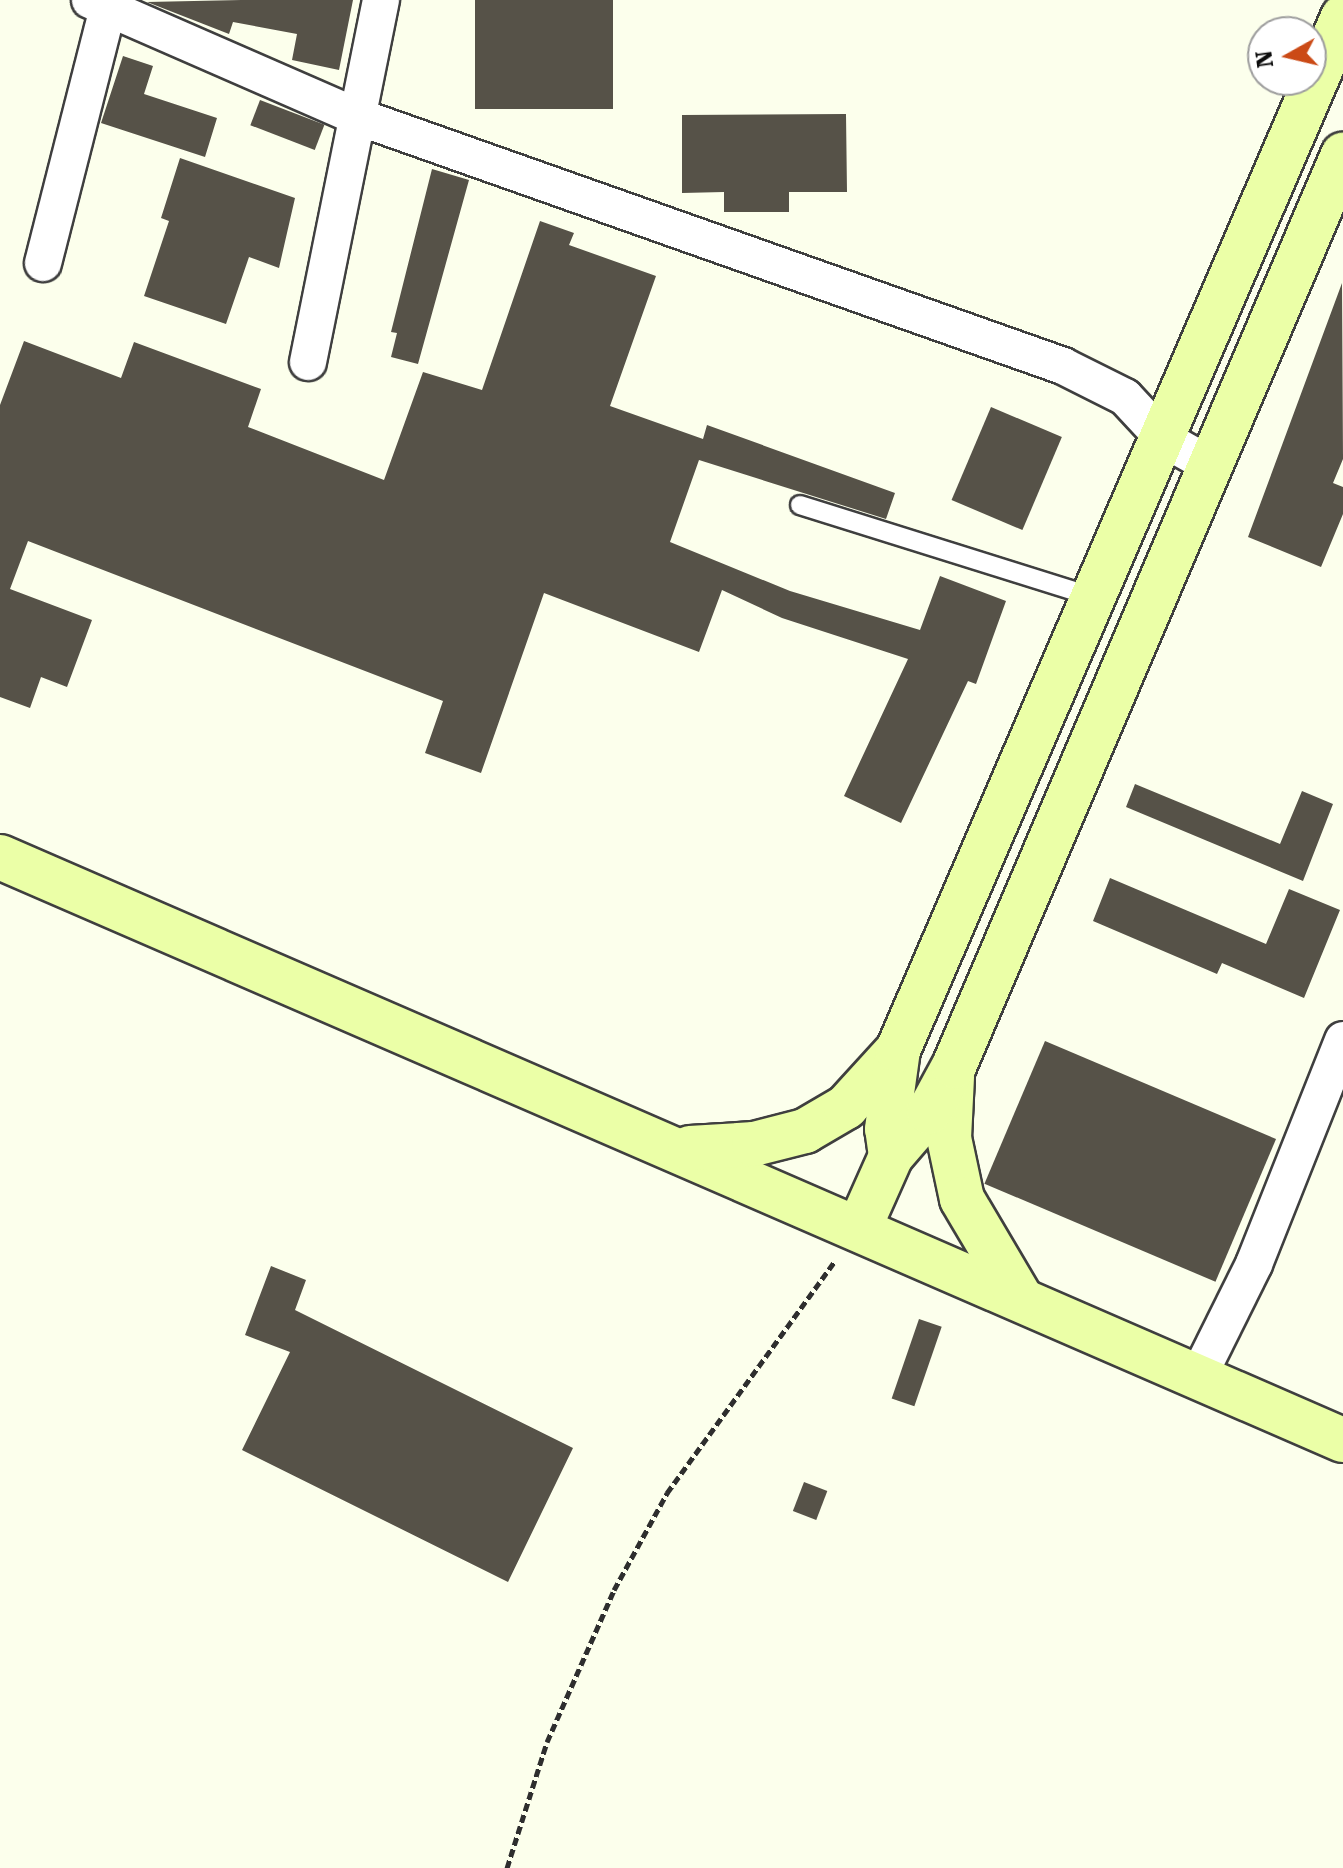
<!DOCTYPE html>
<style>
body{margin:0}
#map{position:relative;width:1343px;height:1868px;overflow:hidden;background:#fcffec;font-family:"Roboto Serif",serif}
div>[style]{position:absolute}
.building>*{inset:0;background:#565248;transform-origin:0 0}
.path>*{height:5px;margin-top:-2.5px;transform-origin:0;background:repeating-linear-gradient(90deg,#2e2e2e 0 8px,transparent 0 12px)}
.roads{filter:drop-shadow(2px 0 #3f3f3f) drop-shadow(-2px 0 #3f3f3f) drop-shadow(0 2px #3f3f3f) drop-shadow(0 -2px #3f3f3f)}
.service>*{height:18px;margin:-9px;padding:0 9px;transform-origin:9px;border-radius:9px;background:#fff}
.minor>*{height:36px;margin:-18px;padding:0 18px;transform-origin:18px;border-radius:18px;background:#fff}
.secondary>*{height:44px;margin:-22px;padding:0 22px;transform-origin:22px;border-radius:22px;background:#ebffa7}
span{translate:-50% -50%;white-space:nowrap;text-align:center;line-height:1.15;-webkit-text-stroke:8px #fff;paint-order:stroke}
.north{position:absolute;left:1247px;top:16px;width:80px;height:80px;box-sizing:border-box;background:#fff;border:2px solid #9e9e9e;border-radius:50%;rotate:262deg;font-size:22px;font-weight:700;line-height:32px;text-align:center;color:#0c0c0c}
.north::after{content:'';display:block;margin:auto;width:28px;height:36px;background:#cb4a16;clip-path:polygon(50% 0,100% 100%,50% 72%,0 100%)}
</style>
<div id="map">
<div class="building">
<i style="clip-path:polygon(241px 0,353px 0,339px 70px,292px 60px,297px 34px,233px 22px,229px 34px,147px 2px)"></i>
<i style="left:475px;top:0;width:138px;height:109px"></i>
<i style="clip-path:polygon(123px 56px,153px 66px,144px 94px,217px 118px,205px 157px,101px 123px)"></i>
<i style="left:260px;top:100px;width:69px;height:27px;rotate:21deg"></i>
<i style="clip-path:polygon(846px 114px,847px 192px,789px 192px,789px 212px,724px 212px,724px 192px,682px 193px,682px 115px)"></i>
<i style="clip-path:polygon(180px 158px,295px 198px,279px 268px,249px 257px,226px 324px,144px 296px,169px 221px,161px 218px)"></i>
<i style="clip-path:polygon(432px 169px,469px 180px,418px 364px,391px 357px,397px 333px,391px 332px)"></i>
<i style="clip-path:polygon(540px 221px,574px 233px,569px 245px,656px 276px,610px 406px,703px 439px,707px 425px,895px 493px,886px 519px,699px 460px,670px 542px,790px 591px,920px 630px,940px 576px,1006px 601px,976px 684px,968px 681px,901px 823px,844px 796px,908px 659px,782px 618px,722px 590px,699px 652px,544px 593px,481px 773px,425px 753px,443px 701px,28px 541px,10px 589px,92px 620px,67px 687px,41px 677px,30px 708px,0 697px,0 405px,24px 341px,121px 378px,134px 342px,261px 389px,248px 427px,384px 480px,423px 372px,482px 390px)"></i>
<i style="clip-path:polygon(1342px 283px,1343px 459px,1333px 483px,1343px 487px,1343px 514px,1321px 567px,1248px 537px)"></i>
<i style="left:991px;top:407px;width:77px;height:101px;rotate:23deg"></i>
<i style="clip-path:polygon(1135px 784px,1280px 844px,1302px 791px,1333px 804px,1303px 881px,1126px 807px)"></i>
<i style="clip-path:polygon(1110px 878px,1266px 944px,1289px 889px,1340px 910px,1304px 998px,1222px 963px,1217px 974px,1093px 921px)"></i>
<i style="left:1045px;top:1041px;width:251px;height:155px;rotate:23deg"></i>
<i style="clip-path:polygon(271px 1266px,306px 1280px,295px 1310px,573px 1448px,508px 1582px,242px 1450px,290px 1352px,245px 1335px)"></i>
<i style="left:919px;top:1319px;width:24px;height:84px;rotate:19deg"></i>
<i style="left:804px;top:1482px;width:25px;height:31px;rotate:21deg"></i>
</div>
<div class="path">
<i style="left:507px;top:1868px;width:132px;rotate:-72.4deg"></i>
<i style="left:547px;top:1742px;width:166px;rotate:-66.2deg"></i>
<i style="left:614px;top:1590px;width:111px;rotate:-61.3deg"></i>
<i style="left:667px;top:1493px;width:286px;rotate:-54.1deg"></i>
</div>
<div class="roads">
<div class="service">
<i style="left:800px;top:505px;width:307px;rotate:17.4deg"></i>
</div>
<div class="minor">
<i style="left:90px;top:0;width:290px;rotate:23.6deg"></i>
<i style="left:356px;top:116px;width:750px;rotate:19.47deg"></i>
<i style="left:1063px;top:366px;width:69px;rotate:26.6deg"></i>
<i style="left:1125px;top:397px;width:57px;rotate:47.1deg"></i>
<i style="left:1164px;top:439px;width:55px;rotate:29.4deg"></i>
<i style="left:43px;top:263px;width:271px;rotate:-75.7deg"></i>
<i style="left:308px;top:362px;width:369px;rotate:-78.6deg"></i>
<i style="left:1197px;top:1379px;width:128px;rotate:-63.6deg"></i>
<i style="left:1254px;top:1264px;width:241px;rotate:-68.3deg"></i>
</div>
<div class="secondary">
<i style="left:0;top:857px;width:1464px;rotate:23.47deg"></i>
<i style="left:952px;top:1077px;width:61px;rotate:92.8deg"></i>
<i style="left:949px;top:1138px;width:62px;rotate:78deg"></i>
<i style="left:962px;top:1199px;width:114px;rotate:59.4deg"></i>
<i style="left:690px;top:1148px;width:64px;rotate:-3.6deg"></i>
<i style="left:754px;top:1144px;width:53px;rotate:-14.3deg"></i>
<i style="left:805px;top:1131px;width:48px;rotate:-30.3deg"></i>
<i style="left:846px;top:1107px;width:77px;rotate:-47.6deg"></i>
<i style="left:891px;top:1156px;width:27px;rotate:-98deg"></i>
<i style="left:887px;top:1129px;width:80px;rotate:-82.1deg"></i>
<i style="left:898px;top:1050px;width:1125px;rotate:-66.69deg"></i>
<i style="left:859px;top:1228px;width:79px;rotate:-66deg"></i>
<i style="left:891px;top:1156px;width:58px;rotate:-49.2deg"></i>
<i style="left:929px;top:1112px;width:52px;rotate:-61.5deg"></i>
<i style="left:954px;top:1066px;width:991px;rotate:-66.88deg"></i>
</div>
</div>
<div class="north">N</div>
</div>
